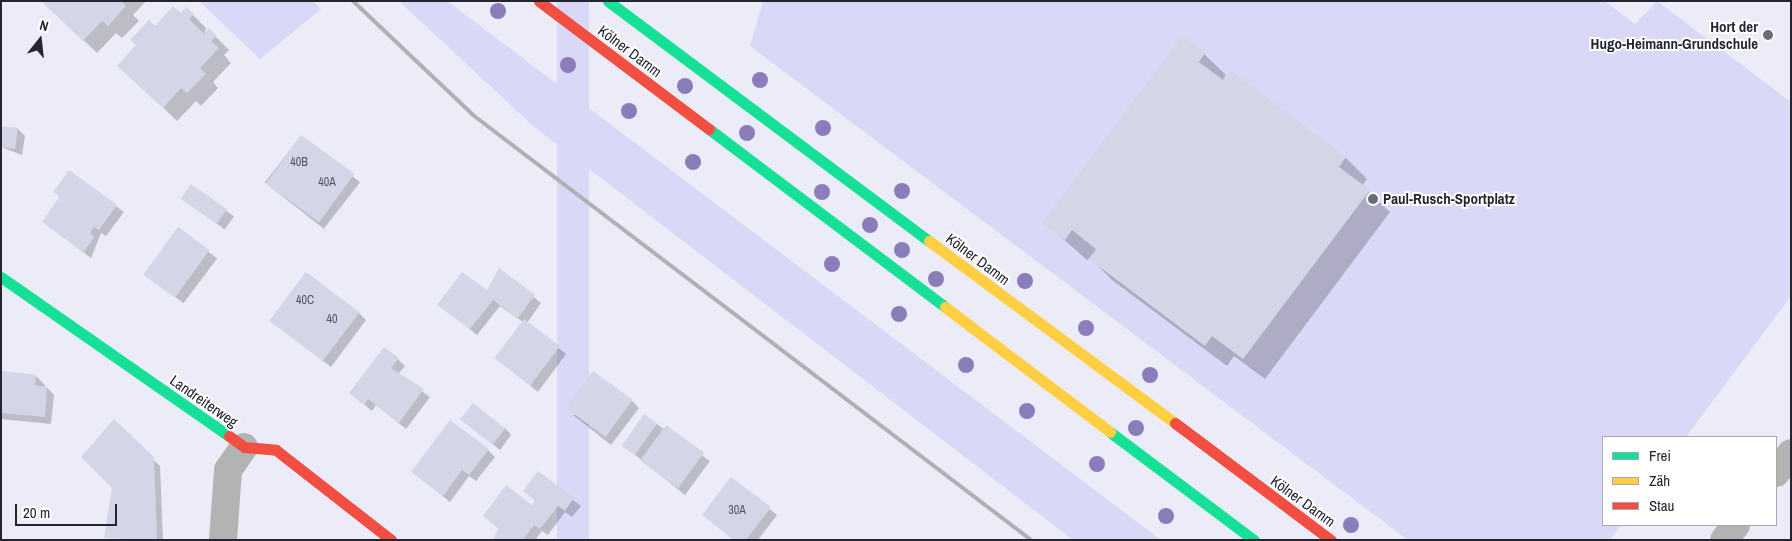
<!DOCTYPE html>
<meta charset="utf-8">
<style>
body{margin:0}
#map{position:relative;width:1792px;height:541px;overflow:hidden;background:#ececf8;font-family:"Archivo Narrow",sans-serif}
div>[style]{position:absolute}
.green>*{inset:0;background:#d9d8f6;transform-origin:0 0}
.shadow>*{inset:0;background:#0003;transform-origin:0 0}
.building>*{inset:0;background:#d5d5e8;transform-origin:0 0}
.street>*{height:28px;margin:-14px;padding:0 14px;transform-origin:14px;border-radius:14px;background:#b2b3b3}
.fast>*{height:11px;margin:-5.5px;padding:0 5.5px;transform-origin:5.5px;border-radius:5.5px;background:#16e098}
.slow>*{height:11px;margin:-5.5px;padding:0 5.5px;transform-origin:5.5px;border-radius:5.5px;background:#ffcf43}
.jam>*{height:11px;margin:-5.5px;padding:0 5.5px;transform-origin:5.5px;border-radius:5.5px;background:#f24e42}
.rail>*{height:4px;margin:-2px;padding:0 2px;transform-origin:2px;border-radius:2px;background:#b0b0b4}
.trees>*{width:16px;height:16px;margin:-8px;border-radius:50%;background:#8a7dba}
.dots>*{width:14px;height:14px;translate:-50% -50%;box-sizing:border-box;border:2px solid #fff;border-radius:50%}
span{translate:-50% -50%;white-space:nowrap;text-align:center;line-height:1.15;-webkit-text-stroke:4px #fff;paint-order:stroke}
.number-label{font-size:12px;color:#525260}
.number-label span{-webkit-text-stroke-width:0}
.poi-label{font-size:15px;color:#252532;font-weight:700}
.right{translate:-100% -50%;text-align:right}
.left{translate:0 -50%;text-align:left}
.street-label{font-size:15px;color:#252532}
.frame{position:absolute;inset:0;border:2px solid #252532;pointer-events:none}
.legend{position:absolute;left:1602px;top:436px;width:175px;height:90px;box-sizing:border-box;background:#fff;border:1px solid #a8a8ad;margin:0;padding:6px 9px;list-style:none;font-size:15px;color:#252532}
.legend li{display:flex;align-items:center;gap:10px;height:25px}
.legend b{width:25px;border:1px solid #a8a8ad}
.north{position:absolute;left:15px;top:15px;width:50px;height:50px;-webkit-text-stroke:4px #fff;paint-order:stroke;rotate:16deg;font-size:14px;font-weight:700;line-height:20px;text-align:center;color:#252532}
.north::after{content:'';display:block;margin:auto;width:18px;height:22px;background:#252532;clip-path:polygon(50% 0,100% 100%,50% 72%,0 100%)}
.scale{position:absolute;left:15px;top:504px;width:102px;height:22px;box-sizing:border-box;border:2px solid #252532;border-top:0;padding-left:6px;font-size:15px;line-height:18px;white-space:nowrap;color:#252532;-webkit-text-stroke:4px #fff;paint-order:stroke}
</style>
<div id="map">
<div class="green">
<i style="clip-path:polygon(199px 1px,313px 1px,321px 9px,260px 59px)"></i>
<i style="clip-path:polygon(399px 1px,447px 1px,1161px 540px,1073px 540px,533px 126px)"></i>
<i style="left:557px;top:1px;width:32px;height:895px"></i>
<i style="clip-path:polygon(763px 1px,1604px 1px,1635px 24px,1657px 1px,1791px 102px,1791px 296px,1686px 437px,1603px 437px,1603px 525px,1621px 525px,1610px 540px,1408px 540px,750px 46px)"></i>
</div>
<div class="shadow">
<i style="clip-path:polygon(43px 1px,146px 1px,133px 15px,139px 21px,122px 38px,116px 33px,97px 53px)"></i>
<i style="clip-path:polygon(181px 14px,193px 15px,206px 28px,204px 36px,209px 30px,229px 50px,224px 55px,231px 63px,213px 82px,218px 88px,201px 106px,196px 101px,177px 121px,133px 79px,155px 27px)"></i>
<i style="clip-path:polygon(1204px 54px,1226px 75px,1219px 85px,1231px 72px,1346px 158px,1367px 179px,1362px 186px,1390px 212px,1265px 379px,1234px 356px,1227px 366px,1112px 280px,1091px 259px,1095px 254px,1087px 260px,1044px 222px)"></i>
<i style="clip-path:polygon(18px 129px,25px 136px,22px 155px,1px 147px,1px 133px)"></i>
<i style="left:301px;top:136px;width:75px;height:59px;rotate:38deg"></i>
<i style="clip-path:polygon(69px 172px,124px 212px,106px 236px,101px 233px,91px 258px,43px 222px,61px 198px,55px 192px)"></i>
<i style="left:192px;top:186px;width:52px;height:16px;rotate:36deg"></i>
<i style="left:178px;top:229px;width:49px;height:56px;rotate:37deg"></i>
<i style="clip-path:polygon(499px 269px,541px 303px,527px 323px,566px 354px,538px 392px,496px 358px,523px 322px,500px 306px,477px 335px,439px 304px,487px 292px)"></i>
<i style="clip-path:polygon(359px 313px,366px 320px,331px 367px,272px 321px)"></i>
<i style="clip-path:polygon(398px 359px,405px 366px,398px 374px,430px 397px,406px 429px,376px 405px,372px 411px,351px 393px)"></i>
<i style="clip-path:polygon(1px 366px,3px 373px,36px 376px,54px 395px,51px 424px,1px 419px)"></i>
<i style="clip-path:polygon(632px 401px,639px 408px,611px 445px,573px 415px)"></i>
<i style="clip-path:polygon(645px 416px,710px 461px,685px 495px,623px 445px)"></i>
<i style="clip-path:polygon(462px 419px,505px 428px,511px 435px,500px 450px)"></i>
<i style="clip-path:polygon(114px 421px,160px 466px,163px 540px,106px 537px,113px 487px)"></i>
<i style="clip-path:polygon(488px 450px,495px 457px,476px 481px,469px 476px,450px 502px,413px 472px)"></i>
<i style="clip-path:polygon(538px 473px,581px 506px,572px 517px,565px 512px,548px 535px,542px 531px,535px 540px,494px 540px,499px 529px,485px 516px,533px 507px,536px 501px,524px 491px)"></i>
<i style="clip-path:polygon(732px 479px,777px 515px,758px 540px,734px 540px,704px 515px)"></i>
</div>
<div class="building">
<i style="clip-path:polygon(41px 1px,121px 1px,126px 6px,108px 26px,102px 21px,83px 41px)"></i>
<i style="clip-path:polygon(173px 6px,181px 13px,186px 7px,194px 14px,189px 19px,204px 34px,209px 28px,217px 36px,211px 41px,219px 48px,200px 68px,206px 74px,187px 93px,181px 88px,163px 108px,117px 66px,136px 45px,130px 40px,149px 20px,155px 26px)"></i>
<i style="clip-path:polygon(1182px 36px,1205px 53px,1199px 62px,1223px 80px,1231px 71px,1346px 157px,1339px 167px,1370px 190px,1243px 359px,1212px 336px,1205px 346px,1089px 259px,1096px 249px,1072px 230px,1065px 240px,1042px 223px)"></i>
<i style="clip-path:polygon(1px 126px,18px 128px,15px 149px,1px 147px)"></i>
<i style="left:301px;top:135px;width:66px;height:60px;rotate:36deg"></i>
<i style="clip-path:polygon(69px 170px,117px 205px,99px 230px,94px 227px,90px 233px,94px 237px,84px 252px,42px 222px,60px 196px,53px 192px)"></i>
<i style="left:191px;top:184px;width:44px;height:18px;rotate:35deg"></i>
<i style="left:178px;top:227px;width:39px;height:59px;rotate:36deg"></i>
<i style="clip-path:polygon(499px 268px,535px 295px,518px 318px,493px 300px,470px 329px,437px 305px,462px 272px,487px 290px)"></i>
<i style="left:306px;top:272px;width:67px;height:61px;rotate:37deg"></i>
<i style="left:524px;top:319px;width:45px;height:49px;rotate:37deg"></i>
<i style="clip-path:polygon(384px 347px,399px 358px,391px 368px,424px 389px,399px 423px,368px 399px,364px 405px,349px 393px)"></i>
<i style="clip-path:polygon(1px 371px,36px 375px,35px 385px,47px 387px,45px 417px,1px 413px)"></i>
<i style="left:593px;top:371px;width:49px;height:46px;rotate:36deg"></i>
<i style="left:473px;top:403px;width:41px;height:21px;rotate:38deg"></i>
<i style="left:644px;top:414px;width:16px;height:39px;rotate:35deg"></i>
<i style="clip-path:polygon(114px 419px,154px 457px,157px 540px,104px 538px,112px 488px,81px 457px)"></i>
<i style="clip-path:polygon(450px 420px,489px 449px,469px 475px,462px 470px,443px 496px,411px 472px)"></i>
<i style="left:666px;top:425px;width:47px;height:44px;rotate:36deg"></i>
<i style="clip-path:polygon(538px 471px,574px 498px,565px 511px,558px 506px,540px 529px,534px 525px,523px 540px,493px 540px,498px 528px,483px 516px,506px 485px,532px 505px,536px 500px,523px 491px)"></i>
<i style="clip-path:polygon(731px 477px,771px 507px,746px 540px,734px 540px,702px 515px)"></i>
</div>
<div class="street">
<i style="left:1776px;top:473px;width:25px;rotate:-53deg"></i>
<i style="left:223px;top:540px;width:70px;rotate:-85.9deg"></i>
<i style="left:228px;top:470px;width:28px;rotate:-55deg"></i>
<i style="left:1724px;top:540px;width:19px;rotate:-51deg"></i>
</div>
<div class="fast">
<i style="left:608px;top:1px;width:401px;rotate:36.8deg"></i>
<i style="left:709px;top:129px;width:296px;rotate:37deg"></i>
<i style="left:1px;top:277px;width:278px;rotate:34.9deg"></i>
<i style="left:1110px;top:432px;width:180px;rotate:36.9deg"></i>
</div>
<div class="slow">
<i style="left:929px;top:241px;width:306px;rotate:36.5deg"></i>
<i style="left:945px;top:307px;width:207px;rotate:37.1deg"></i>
</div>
<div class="jam">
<i style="left:539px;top:1px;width:213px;rotate:37deg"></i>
<i style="left:1175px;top:423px;width:195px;rotate:36.9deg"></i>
<i style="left:229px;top:436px;width:19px;rotate:36deg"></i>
<i style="left:244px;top:447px;width:32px;rotate:5deg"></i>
<i style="left:276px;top:450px;width:146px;rotate:38deg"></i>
</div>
<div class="rail">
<i style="left:353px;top:1px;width:166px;rotate:43.5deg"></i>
<i style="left:473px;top:115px;width:701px;rotate:37.29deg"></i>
</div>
<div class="trees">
<i style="left:498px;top:11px"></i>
<i style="left:568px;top:65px"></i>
<i style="left:760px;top:80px"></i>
<i style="left:685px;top:86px"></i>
<i style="left:629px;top:111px"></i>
<i style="left:823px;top:128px"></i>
<i style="left:747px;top:133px"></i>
<i style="left:693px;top:162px"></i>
<i style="left:902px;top:191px"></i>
<i style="left:822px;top:192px"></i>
<i style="left:870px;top:225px"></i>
<i style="left:902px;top:250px"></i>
<i style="left:832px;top:264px"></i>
<i style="left:936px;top:279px"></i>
<i style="left:1025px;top:281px"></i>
<i style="left:899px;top:314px"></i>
<i style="left:1086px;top:328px"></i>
<i style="left:966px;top:365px"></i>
<i style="left:1150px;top:375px"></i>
<i style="left:1027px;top:411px"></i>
<i style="left:1136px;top:428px"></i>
<i style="left:1097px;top:464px"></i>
<i style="left:1166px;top:516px"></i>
<i style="left:1351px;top:525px"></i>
</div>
<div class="dots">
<i style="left:1768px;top:35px;background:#6b6b77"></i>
<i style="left:1373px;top:199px;background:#6b6b77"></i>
</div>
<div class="number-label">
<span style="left:299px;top:163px">40B</span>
<span style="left:327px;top:183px">40A</span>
<span style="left:305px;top:301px">40C</span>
<span style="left:332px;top:320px">40</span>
<span style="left:737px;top:511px">30A</span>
</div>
<div class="poi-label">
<span class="right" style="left:1758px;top:35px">Hort der<br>Hugo-Heimann-Grundschule</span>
<span class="left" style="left:1383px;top:199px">Paul-Rusch-Sportplatz</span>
</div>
<div class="street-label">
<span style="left:630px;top:51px;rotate:37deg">Kölner Damm</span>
<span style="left:978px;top:259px;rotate:37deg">Kölner Damm</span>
<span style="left:204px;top:401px;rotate:35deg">Landreiterweg</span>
<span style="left:1303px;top:501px;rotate:36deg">Kölner Damm</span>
</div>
<div class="frame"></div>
<ul class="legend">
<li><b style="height:6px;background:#16e098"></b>Frei</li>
<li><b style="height:6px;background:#ffcf43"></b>Zäh</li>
<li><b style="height:6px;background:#f24e42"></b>Stau</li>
</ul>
<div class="north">N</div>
<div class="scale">20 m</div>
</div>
